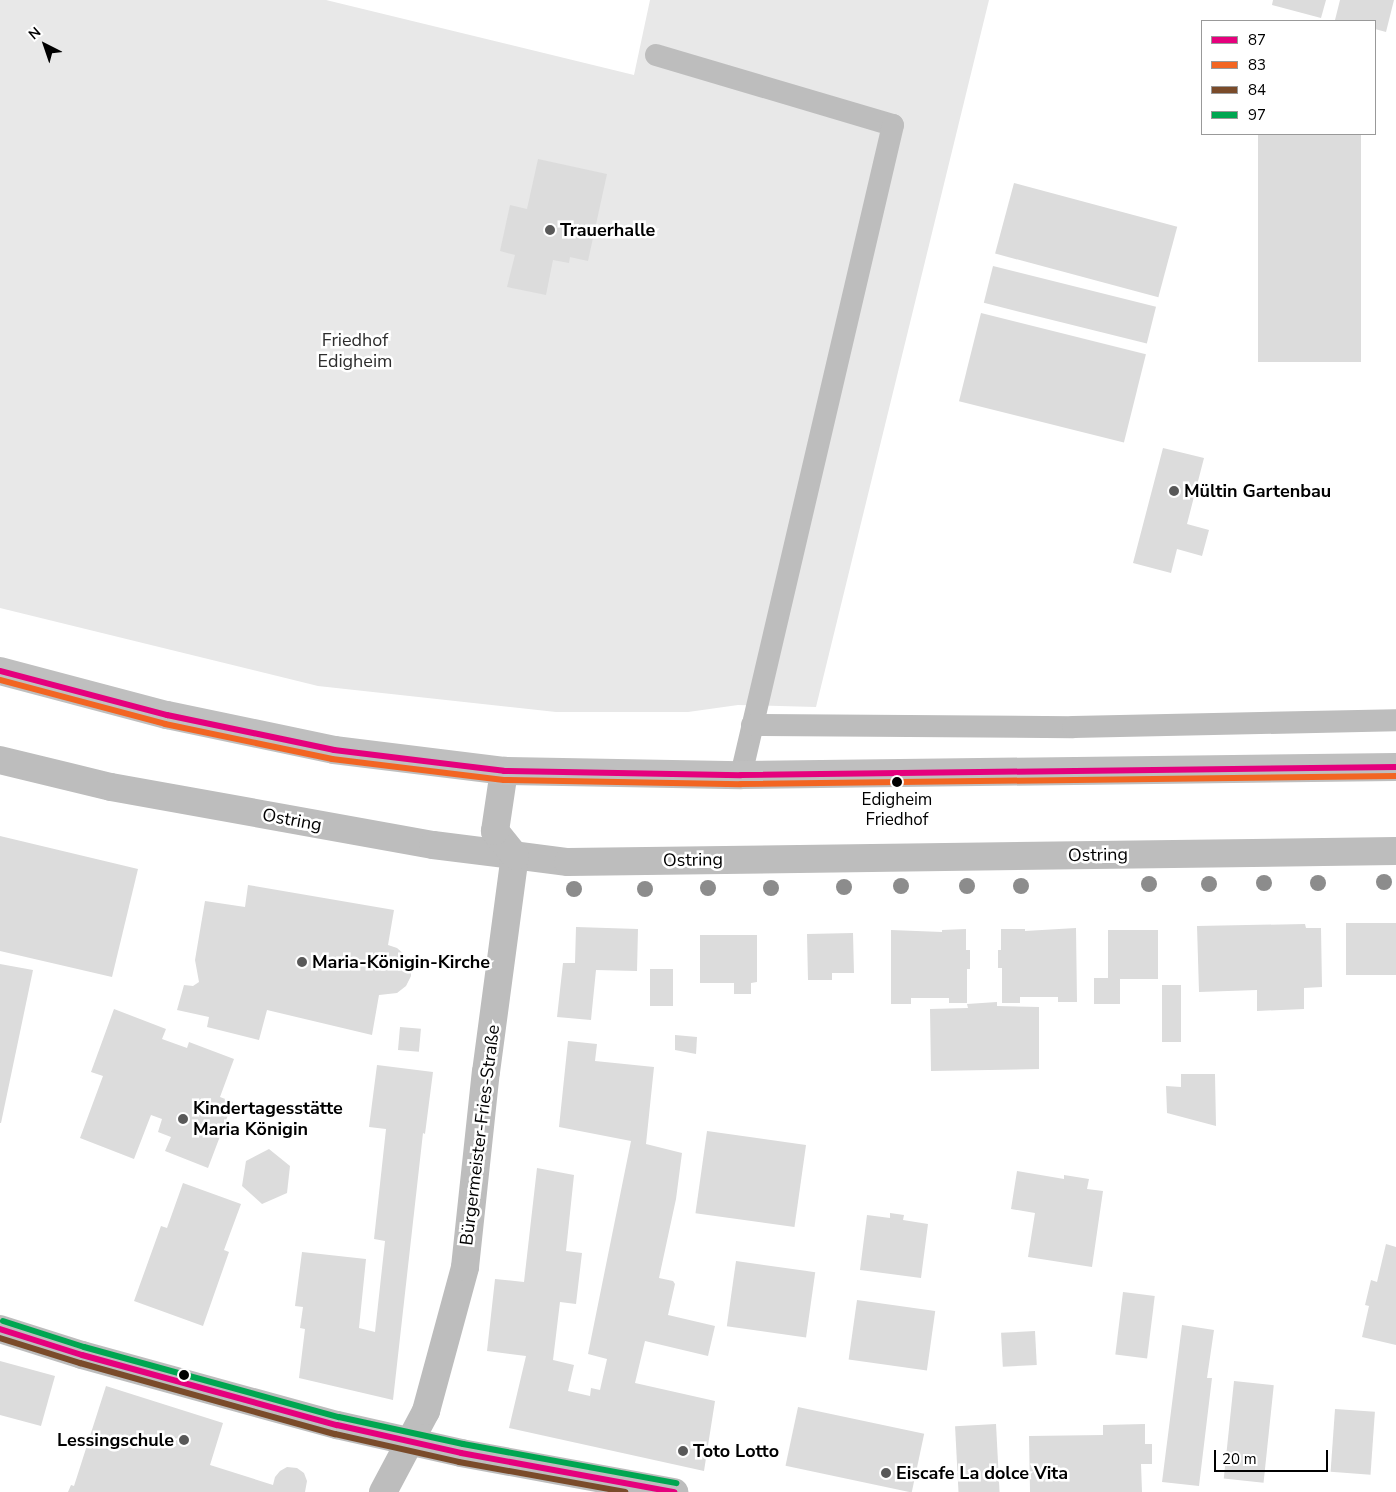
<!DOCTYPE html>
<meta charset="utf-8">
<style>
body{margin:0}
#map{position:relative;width:1396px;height:1492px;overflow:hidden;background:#fff;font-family:"Nunito Sans",sans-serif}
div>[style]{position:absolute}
.green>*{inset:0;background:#e8e8e8}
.building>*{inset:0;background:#dcdcdc;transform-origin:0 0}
.lane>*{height:22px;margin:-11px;padding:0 11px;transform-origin:11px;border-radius:11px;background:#bdbdbd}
.street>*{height:28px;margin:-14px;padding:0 14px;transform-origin:14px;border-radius:14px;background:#bdbdbd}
.secondary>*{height:28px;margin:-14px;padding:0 14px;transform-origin:14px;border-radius:14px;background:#bfbfbf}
.bus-1>*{height:6px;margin:-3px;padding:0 3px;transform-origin:3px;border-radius:3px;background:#e5007d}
.bus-2>*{height:6px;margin:-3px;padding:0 3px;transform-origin:3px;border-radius:3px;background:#f26522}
.bus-3>*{height:6px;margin:-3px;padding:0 3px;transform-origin:3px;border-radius:3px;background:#7a4b2a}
.bus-4>*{height:6px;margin:-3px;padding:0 3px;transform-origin:3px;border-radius:3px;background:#00a651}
.trees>*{width:16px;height:16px;margin:-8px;border-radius:50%;background:#8c8c8c}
.dots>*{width:14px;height:14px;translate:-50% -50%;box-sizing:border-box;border:2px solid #fff;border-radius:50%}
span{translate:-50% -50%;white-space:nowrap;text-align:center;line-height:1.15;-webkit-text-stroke:5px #fff;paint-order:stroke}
.bus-label{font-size:17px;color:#000}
.poi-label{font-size:18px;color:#000;font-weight:700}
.left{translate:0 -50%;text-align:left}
.right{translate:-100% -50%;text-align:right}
.park-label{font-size:18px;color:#2d2d2d}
.street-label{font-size:18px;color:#000}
.legend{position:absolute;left:1201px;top:20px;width:175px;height:115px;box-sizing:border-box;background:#fff;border:1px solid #999;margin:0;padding:6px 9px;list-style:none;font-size:15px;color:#000}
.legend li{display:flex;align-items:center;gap:10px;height:25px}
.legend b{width:25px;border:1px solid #999}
.north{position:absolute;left:20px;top:20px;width:50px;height:50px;-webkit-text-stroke:4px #fff;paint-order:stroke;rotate:319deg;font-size:14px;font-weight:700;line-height:20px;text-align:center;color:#000}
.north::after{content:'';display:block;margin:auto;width:18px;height:22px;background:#000;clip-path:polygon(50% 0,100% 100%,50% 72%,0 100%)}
.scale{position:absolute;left:1214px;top:1450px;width:114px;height:22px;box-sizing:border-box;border:2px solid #000;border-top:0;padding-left:6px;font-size:15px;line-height:18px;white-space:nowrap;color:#000;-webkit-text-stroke:4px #fff;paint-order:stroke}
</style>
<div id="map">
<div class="green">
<i style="clip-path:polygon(0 0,326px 0,634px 75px,650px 0,989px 0,816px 707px,738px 705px,688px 712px,556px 712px,318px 686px,0 608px)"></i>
</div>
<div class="building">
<i style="clip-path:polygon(1273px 0,1326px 0,1321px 18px,1272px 5px)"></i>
<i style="clip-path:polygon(1340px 0,1394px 0,1386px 32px,1375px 29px,1375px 21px,1335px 20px)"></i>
<i style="left:1258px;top:134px;width:103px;height:228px"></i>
<i style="clip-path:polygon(538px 159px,607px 174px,588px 261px,570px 257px,569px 263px,553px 260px,546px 295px,507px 287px,515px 255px,500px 251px,510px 205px,527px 209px)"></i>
<i style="left:1014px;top:183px;width:169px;height:73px;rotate:15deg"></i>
<i style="left:993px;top:266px;width:168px;height:38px;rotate:14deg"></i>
<i style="left:981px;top:313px;width:170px;height:91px;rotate:14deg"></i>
<i style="clip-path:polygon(1163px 448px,1204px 458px,1187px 524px,1209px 530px,1202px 556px,1177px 549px,1171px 573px,1133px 563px)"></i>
<i style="clip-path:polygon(0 836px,138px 869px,112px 977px,0 951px)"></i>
<i style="clip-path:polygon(248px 885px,394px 910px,388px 945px,397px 948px,406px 956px,411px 967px,411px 976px,406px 986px,397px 993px,379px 995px,372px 1035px,267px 1010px,259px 1040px,207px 1027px,209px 1017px,177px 1010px,184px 985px,193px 986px,199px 982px,195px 960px,205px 901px,245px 907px)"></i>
<i style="left:1346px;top:923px;width:50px;height:52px"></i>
<i style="clip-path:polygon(1305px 924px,1306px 928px,1321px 928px,1322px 987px,1304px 988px,1304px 1009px,1257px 1011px,1257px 990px,1199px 992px,1197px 926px)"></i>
<i style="clip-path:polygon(576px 927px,638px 929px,637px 971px,596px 970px,591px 1020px,557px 1017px,563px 963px,575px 963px)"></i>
<i style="clip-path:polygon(1076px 928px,1077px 1002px,1058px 1002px,1058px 997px,1020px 997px,1020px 1003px,1002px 1003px,1002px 968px,998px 968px,998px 950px,1001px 950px,1001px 929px,1025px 929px,1025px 931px)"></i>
<i style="clip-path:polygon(966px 929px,966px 950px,970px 950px,970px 969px,967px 969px,967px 1003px,949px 1003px,949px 998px,911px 998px,911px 1004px,891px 1004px,891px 930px,942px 932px,942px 930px)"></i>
<i style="clip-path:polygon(1108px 930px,1158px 930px,1158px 979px,1120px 979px,1120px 1004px,1094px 1004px,1094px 978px,1108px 978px)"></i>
<i style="clip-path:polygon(853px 933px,854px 973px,832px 973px,832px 980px,808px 980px,807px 934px)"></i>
<i style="clip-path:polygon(700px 935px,757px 935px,757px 982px,751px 983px,751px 994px,734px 994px,734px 983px,700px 983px)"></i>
<i style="clip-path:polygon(0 964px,33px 970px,1px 1123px,0 1123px)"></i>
<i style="left:650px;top:969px;width:23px;height:37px"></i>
<i style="left:1162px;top:985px;width:19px;height:57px"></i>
<i style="clip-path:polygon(997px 1002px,997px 1006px,1039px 1007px,1039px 1069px,931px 1071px,930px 1009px,968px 1008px,967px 1004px)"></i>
<i style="clip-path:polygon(114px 1009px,166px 1029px,162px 1039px,187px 1048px,189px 1042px,234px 1059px,220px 1097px,233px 1102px,208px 1168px,165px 1151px,171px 1137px,158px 1132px,162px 1119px,151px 1115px,134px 1159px,80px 1138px,103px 1076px,91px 1072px)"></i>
<i style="left:400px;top:1027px;width:21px;height:23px;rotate:5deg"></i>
<i style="clip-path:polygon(675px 1035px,697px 1037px,696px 1054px,675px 1050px)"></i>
<i style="clip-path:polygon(568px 1041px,597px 1044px,595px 1061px,654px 1067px,646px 1144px,682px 1153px,676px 1199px,659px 1278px,673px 1281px,675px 1284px,668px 1315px,715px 1326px,708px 1356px,645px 1341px,635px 1383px,715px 1401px,704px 1471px,509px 1428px,526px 1356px,487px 1351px,495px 1279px,524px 1282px,537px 1168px,574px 1175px,566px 1251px,582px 1253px,576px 1304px,560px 1302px,553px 1360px,574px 1365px,568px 1391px,590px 1396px,591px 1388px,600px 1390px,607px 1359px,588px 1354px,631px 1141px,559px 1127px)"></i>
<i style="clip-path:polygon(377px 1065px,433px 1072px,425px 1134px,423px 1133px,393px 1400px,299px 1378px,305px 1329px,300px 1328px,303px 1307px,295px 1306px,302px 1252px,366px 1259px,359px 1328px,375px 1332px,385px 1241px,374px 1239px,386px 1129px,369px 1127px)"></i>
<i style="clip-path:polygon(1181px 1074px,1215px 1074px,1216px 1126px,1167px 1113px,1166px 1086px,1181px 1087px)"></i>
<i style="left:707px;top:1131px;width:100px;height:83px;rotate:8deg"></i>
<i style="clip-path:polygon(269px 1149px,290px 1166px,287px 1193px,262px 1204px,242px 1186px,246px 1161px)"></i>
<i style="clip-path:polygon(1017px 1171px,1064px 1179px,1064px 1175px,1089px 1179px,1087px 1189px,1103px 1191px,1092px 1267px,1028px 1257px,1035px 1213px,1011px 1209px)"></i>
<i style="clip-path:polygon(183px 1183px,241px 1204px,224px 1250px,229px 1252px,203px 1326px,134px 1301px,161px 1226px,167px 1228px)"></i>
<i style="clip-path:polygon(890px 1213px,904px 1215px,903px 1220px,928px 1224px,921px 1278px,860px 1270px,867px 1215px,890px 1218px)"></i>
<i style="clip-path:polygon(1386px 1244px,1396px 1247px,1396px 1345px,1362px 1337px,1369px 1306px,1365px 1305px,1371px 1280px,1377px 1282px)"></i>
<i style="left:736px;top:1261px;width:80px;height:66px;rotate:8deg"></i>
<i style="left:1123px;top:1292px;width:32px;height:63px;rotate:7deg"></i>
<i style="left:857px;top:1300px;width:79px;height:60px;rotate:8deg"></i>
<i style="clip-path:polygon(1182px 1325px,1214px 1330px,1207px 1378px,1212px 1378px,1199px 1486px,1162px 1482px)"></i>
<i style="left:1035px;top:1331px;width:34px;height:34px;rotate:87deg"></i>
<i style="clip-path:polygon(0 1361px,55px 1376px,41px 1426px,0 1415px)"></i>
<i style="left:1234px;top:1381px;width:40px;height:98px;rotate:6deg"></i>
<i style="clip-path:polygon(106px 1386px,223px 1423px,210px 1465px,273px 1485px,275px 1477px,280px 1471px,287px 1467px,297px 1468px,304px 1473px,307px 1481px,305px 1492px,68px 1492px,71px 1485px,74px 1486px)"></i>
<i style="left:798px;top:1407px;width:129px;height:60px;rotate:12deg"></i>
<i style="left:1335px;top:1409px;width:40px;height:63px;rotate:4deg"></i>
<i style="left:996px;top:1424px;width:68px;height:41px;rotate:87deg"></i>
<i style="clip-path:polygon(1145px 1424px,1145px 1444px,1152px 1444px,1152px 1464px,1141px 1464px,1142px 1492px,1030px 1492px,1029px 1436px,1103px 1435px,1103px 1425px)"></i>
</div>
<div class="lane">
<i style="left:656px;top:55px;width:247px;rotate:16.5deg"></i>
<i style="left:893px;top:125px;width:668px;rotate:103.16deg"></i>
<i style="left:752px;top:725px;width:321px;rotate:0.4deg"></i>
<i style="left:1073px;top:727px;width:323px;rotate:-1.2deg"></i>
</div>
<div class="street">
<i style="left:0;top:760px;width:114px;rotate:13.7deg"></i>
<i style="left:111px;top:787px;width:327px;rotate:10.2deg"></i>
<i style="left:433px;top:845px;width:136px;rotate:7.2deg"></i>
<i style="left:568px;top:862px;width:828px;rotate:-0.76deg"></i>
<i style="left:0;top:1329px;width:86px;rotate:17.6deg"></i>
<i style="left:82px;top:1355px;width:264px;rotate:15.4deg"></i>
<i style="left:337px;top:1425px;width:127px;rotate:12.7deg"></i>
<i style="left:461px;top:1453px;width:217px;rotate:10.4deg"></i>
<i style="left:383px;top:1492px;width:92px;rotate:-62deg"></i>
<i style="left:426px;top:1411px;width:149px;rotate:-74.8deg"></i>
<i style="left:465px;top:1267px;width:196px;rotate:-83.9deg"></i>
<i style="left:486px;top:1072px;width:218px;rotate:-82.4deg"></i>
<i style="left:515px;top:856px;width:32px;rotate:-129deg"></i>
<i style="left:495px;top:831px;width:61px;rotate:-81.5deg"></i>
</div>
<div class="secondary">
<i style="left:0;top:671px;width:173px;rotate:14.8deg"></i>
<i style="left:167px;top:715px;width:171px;rotate:11.8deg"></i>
<i style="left:334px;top:750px;width:171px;rotate:7deg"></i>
<i style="left:504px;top:771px;width:237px;rotate:1deg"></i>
<i style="left:741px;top:775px;width:655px;rotate:-0.7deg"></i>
</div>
<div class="bus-1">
<i style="left:0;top:671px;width:173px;rotate:14.8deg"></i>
<i style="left:167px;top:715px;width:171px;rotate:11.8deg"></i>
<i style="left:334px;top:750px;width:171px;rotate:7deg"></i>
<i style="left:504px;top:771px;width:237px;rotate:1deg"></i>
<i style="left:741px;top:775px;width:655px;rotate:-0.7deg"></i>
<i style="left:0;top:1329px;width:86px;rotate:17.6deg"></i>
<i style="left:82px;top:1355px;width:264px;rotate:15.4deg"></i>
<i style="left:337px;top:1425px;width:127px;rotate:12.7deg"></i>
<i style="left:461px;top:1453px;width:217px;rotate:10.4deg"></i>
</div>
<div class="bus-2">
<i style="left:0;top:680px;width:171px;rotate:14.9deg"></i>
<i style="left:165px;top:724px;width:171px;rotate:11.8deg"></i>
<i style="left:332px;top:759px;width:173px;rotate:7deg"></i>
<i style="left:504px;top:780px;width:237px;rotate:1deg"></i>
<i style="left:741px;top:784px;width:655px;rotate:-0.7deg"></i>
</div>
<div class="bus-3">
<i style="left:0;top:1338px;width:84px;rotate:17.4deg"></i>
<i style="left:80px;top:1363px;width:265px;rotate:15.6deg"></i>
<i style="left:335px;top:1434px;width:127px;rotate:12.7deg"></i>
<i style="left:459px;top:1462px;width:169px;rotate:10.2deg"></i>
</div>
<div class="bus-4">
<i style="left:3px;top:1321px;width:85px;rotate:17.8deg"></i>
<i style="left:84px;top:1347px;width:264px;rotate:15.4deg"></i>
<i style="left:339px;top:1417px;width:127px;rotate:12.3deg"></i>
<i style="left:463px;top:1444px;width:217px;rotate:10.4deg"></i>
</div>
<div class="trees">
<i style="left:1384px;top:882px"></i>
<i style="left:1264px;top:883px"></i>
<i style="left:1318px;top:883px"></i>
<i style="left:1149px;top:884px"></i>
<i style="left:1209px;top:884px"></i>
<i style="left:901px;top:886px"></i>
<i style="left:967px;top:886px"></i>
<i style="left:1021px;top:886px"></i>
<i style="left:844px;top:887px"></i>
<i style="left:708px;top:888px"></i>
<i style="left:771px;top:888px"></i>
<i style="left:574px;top:889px"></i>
<i style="left:645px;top:889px"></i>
</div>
<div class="dots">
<i style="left:550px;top:230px;background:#595959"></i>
<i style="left:1174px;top:491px;background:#595959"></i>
<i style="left:897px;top:782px;background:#000"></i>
<i style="left:302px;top:962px;background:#595959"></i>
<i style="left:183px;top:1119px;background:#595959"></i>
<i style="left:184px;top:1375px;background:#000"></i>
<i style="left:184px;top:1440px;background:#595959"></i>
<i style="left:683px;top:1451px;background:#595959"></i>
<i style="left:886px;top:1473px;background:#595959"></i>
</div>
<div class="bus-label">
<span style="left:897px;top:810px">Edigheim<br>Friedhof</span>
</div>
<div class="poi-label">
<span class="left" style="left:560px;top:230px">Trauerhalle</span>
<span class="left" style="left:1184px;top:491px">Mültin Gartenbau</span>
<span class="left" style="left:312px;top:962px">Maria-Königin-Kirche</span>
<span class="left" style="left:193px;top:1119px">Kindertagesstätte<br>Maria Königin</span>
<span class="right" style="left:174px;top:1440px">Lessingschule</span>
<span class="left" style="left:693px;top:1451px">Toto Lotto</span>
<span class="left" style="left:896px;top:1473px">Eiscafe La dolce Vita</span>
</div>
<div class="park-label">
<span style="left:355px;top:351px">Friedhof<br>Edigheim</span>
</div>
<div class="street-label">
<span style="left:292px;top:820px;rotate:10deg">Ostring</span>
<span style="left:1098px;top:855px;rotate:-1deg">Ostring</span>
<span style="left:693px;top:860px;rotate:-1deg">Ostring</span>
<span style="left:480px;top:1135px;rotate:-83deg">Bürgermeister-Fries-Straße</span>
</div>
<ul class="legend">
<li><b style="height:6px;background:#e5007d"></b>87</li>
<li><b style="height:6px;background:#f26522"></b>83</li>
<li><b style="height:6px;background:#7a4b2a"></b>84</li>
<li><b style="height:6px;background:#00a651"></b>97</li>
</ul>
<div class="north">N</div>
<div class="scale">20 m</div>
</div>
